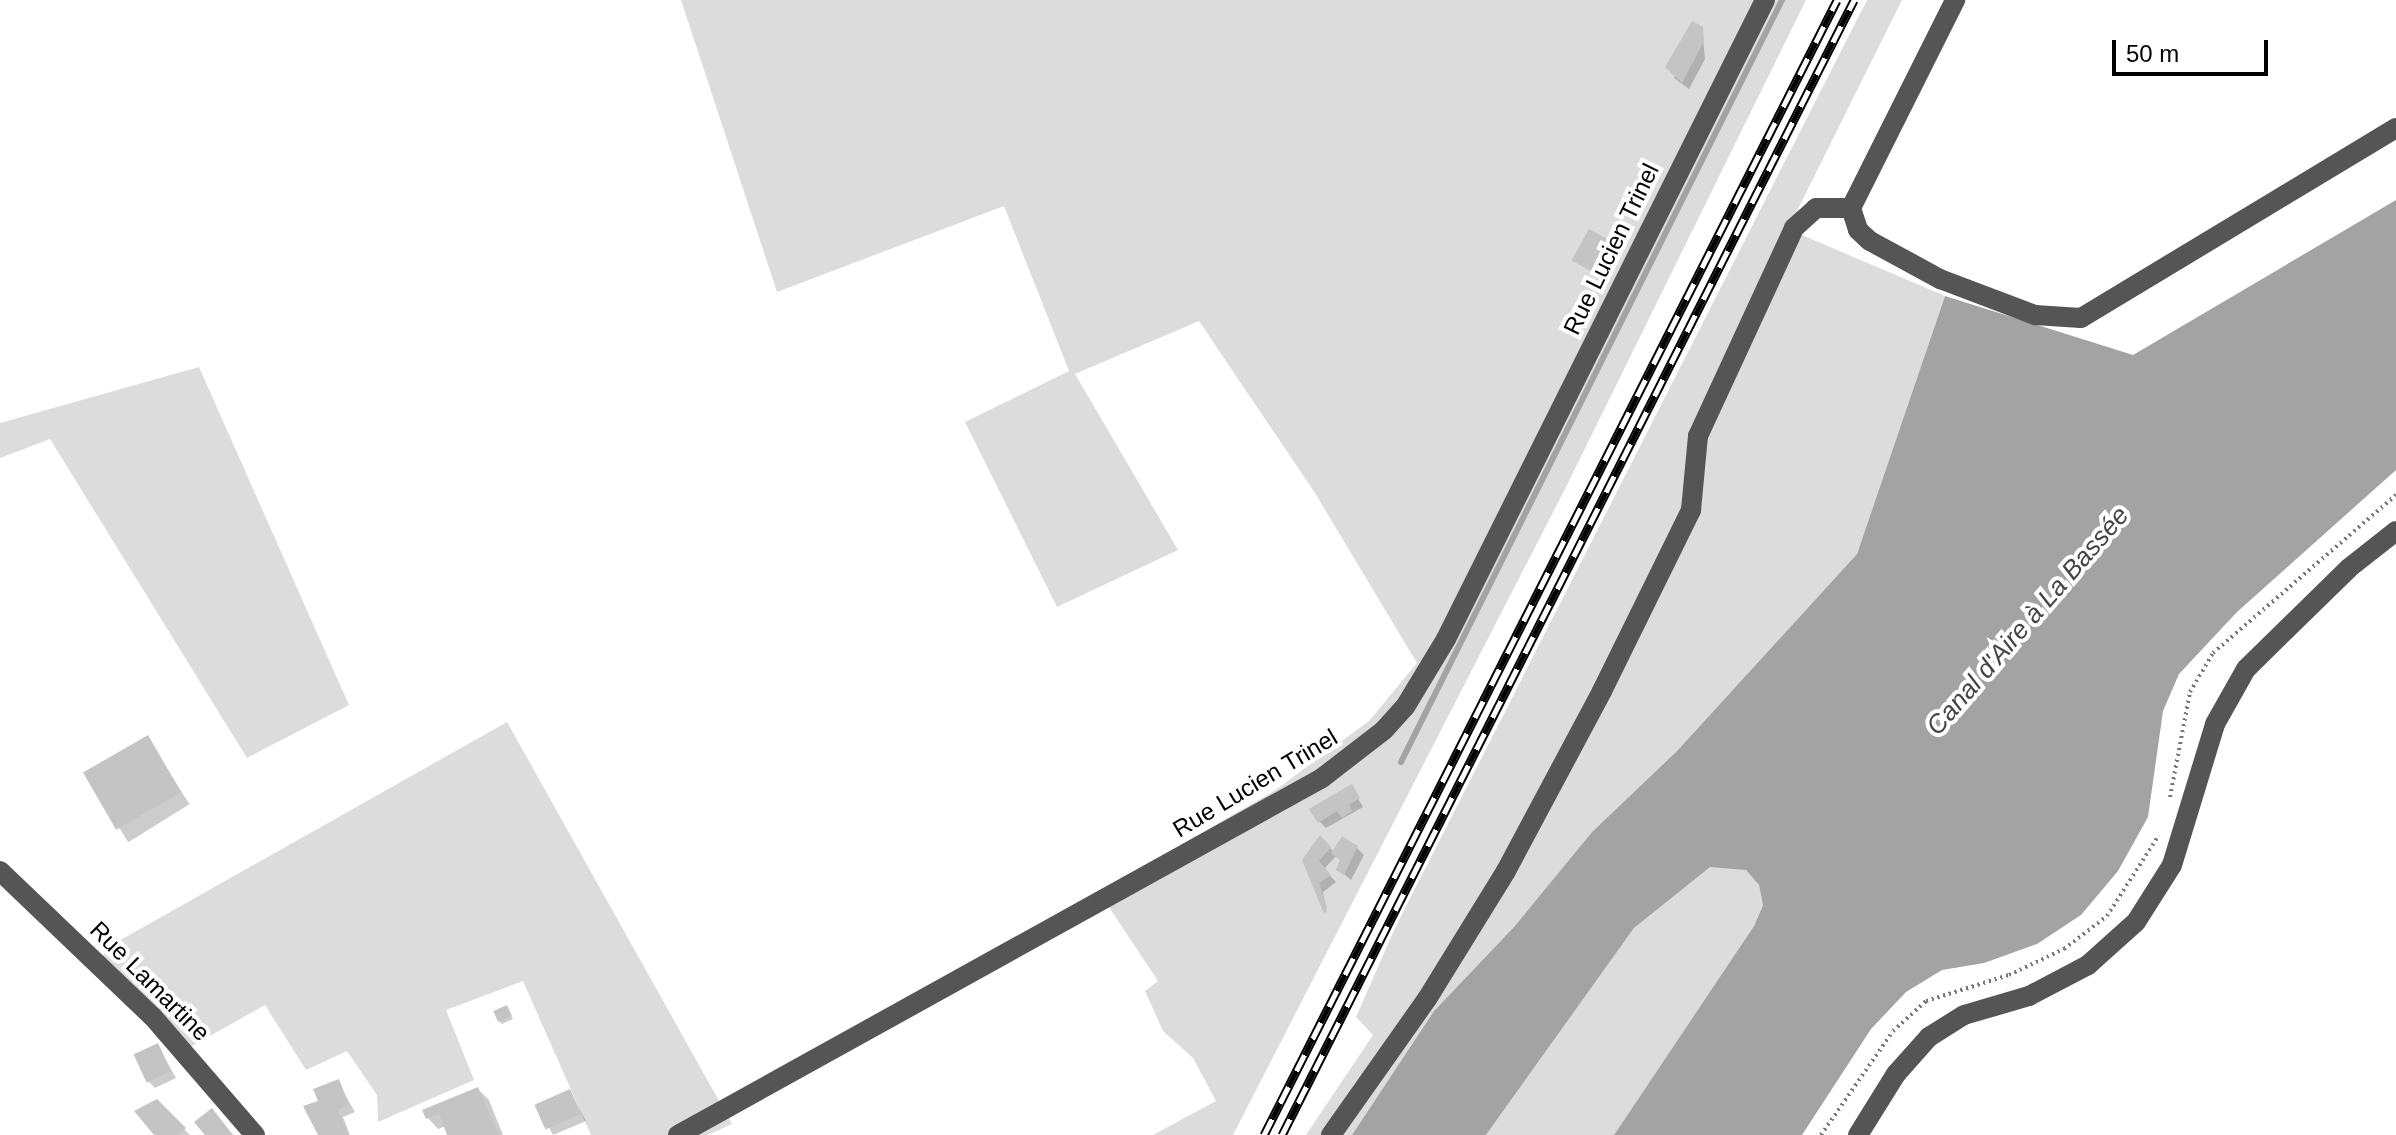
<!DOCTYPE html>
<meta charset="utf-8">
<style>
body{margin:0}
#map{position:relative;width:2396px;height:1135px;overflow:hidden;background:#fff;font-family:Arial,sans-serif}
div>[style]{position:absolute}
.green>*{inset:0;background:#dcdcdc}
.water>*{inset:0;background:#a3a3a3}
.shadow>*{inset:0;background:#0003;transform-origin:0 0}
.stream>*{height:6px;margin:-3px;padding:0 3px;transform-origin:3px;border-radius:3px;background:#a3a3a3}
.building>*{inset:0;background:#c4c4c4;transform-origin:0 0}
.path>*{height:4px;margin-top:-2px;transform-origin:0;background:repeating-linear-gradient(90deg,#777 0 2px,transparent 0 6px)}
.minor>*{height:20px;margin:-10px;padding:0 10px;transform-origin:10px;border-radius:10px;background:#555}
.rail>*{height:9px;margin-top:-4.5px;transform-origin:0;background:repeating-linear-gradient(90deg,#fff 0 18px,#000 0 36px);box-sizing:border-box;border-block:2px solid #000}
span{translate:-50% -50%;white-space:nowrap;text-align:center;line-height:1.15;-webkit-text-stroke:8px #fff;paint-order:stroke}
.street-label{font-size:24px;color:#000}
.water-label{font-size:26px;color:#444;font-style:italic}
.scale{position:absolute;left:2112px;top:40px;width:156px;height:36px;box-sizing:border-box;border:4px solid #000;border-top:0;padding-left:10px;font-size:24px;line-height:28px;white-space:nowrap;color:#000;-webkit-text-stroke:6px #fff;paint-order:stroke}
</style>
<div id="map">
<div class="green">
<i style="clip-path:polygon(681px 0,1806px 0,1567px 485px,1233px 1135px,1153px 1135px,1216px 1101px,1193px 1058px,1163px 1031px,1145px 991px,1158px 981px,1099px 892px,1274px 791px,1369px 721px,1417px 663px,1315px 493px,1199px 321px,1075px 374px,1178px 550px,1057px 607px,965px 422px,1069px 371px,1004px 206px,777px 292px)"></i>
<i style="clip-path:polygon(1867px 0,1902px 0,1788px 229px,1945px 296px,1857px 554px,1677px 751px,1592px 832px,1514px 927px,1434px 1011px,1352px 1135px,1306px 1135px,1373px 1035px,1356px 1017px,1396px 926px)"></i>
<i style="clip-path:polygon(199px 367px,349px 705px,247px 758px,50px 439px,0 458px,0 423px)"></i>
<i style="clip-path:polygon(507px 722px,732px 1124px,708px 1135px,591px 1135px,523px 981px,446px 1010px,474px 1080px,378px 1122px,377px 1095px,347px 1051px,306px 1070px,265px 1005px,183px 1051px,96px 962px,117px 942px)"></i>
<i style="clip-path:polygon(1729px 865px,1746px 870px,1759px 885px,1763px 904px,1754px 926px,1614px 1135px,1486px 1135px,1634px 928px,1709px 867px)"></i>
</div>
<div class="water">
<i style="clip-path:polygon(2396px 200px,2396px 470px,2237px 612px,2179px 674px,2163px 711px,2148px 817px,2118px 871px,2081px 915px,2037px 944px,1984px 963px,1942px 970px,1906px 992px,1871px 1029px,1802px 1135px,1614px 1135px,1754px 926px,1763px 905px,1759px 885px,1746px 870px,1710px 867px,1634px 928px,1486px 1135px,1352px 1135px,1434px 1011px,1514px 927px,1592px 832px,1677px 751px,1857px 554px,1945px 296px,2133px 355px)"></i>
</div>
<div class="shadow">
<i style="clip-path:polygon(1702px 28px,1705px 59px,1689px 89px,1674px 78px)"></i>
<i style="clip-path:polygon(1609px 242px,1616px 249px,1602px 277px,1575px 260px)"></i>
<i style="left:148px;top:738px;width:78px;height:72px;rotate:58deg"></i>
<i style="clip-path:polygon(1354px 792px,1363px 807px,1326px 828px,1319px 821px)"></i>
<i style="clip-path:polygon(1320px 838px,1334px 852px,1357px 848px,1364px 855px,1351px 880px,1338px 869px,1341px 861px,1336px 856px,1324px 869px,1336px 882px,1323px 892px,1327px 915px,1304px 860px)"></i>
<i style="clip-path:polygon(507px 1008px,513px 1019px,502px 1024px,499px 1021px)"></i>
<i style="clip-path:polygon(158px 1046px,176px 1078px,155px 1088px,148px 1081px)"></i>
<i style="clip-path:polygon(338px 1082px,355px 1112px,343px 1117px,350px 1135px,319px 1135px,320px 1102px)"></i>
<i style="clip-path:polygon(478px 1089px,489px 1100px,503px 1135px,449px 1135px,446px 1126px,438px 1129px,428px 1118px)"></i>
<i style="clip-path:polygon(570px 1091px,586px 1121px,553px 1135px,537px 1105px)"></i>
<i style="clip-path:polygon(157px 1102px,190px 1135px,156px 1135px)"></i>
</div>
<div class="stream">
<i style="left:1401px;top:762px;width:852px;rotate:-63.43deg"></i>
</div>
<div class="building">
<i style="clip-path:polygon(1692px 21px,1703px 27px,1704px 41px,1682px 83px,1665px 67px)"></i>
<i style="left:1589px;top:229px;width:25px;height:36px;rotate:29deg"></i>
<i style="left:148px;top:735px;width:66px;height:75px;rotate:60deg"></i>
<i style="clip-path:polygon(1352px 784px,1360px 798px,1349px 805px,1352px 811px,1342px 818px,1337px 811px,1318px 823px,1309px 809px)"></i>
<i style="clip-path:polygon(1320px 835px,1331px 847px,1319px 861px,1331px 875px,1319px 883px,1327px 907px,1324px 914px,1302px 860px)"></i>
<i style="clip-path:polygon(1342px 836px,1358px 846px,1344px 875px,1336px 870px,1340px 860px,1331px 853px)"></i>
<i style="left:507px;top:1005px;width:12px;height:15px;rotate:66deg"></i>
<i style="left:158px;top:1043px;width:31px;height:27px;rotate:65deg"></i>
<i style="clip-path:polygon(339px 1079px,349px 1105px,338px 1110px,348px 1135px,318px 1135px,303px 1106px,318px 1101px,313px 1089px)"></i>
<i style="clip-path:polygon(478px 1087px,499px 1135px,447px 1135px,439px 1114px,426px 1119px,422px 1110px)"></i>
<i style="left:570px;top:1089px;width:27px;height:39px;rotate:66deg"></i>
<i style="clip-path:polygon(157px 1099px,186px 1128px,178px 1135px,154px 1135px,134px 1111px)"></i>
<i style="clip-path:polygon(212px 1108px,233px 1135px,205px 1135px,194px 1122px)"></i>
</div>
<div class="path">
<i style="left:2170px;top:797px;width:107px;rotate:-79.2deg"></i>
<i style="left:2190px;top:692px;width:45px;rotate:-59.5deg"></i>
<i style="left:2213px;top:653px;width:242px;rotate:-40.8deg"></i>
<i style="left:1821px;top:1135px;width:126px;rotate:-55.3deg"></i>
<i style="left:1893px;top:1031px;width:45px;rotate:-42.3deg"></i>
<i style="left:1926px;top:1001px;width:87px;rotate:-17.4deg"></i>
<i style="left:2009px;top:975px;width:61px;rotate:-25.3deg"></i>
<i style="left:2064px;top:949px;width:54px;rotate:-37.5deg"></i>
<i style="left:2107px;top:916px;width:96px;rotate:-57.3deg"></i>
</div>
<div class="minor">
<i style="left:1851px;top:208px;width:23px;rotate:72deg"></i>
<i style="left:1858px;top:230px;width:16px;rotate:43deg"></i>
<i style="left:1870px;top:241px;width:80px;rotate:28.5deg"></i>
<i style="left:1940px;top:279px;width:102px;rotate:20.8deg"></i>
<i style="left:2035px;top:315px;width:46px;rotate:3.7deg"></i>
<i style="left:2081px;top:318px;width:368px;rotate:-31.1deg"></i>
<i style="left:0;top:871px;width:211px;rotate:43.7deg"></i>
<i style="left:153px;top:1017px;width:156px;rotate:49.2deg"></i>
<i style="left:678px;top:1135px;width:736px;rotate:-29deg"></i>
<i style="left:1322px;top:778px;width:78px;rotate:-37.7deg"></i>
<i style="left:1384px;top:730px;width:31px;rotate:-48deg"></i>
<i style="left:1405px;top:707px;width:79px;rotate:-58.9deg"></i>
<i style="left:1446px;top:639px;width:714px;rotate:-63.47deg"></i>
<i style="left:1331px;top:1135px;width:166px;rotate:-54.8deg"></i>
<i style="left:1427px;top:999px;width:150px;rotate:-58.3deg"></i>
<i style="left:1506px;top:871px;width:204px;rotate:-61.9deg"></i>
<i style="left:1602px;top:691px;width:202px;rotate:-63.8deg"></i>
<i style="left:1691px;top:510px;width:74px;rotate:-84.6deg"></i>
<i style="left:1698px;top:436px;width:229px;rotate:-65.2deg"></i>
<i style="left:1794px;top:228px;width:30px;rotate:-42deg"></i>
<i style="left:1816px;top:208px;width:35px"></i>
<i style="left:1851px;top:208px;width:233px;rotate:-63.4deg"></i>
<i style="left:1858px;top:1135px;width:72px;rotate:-58.1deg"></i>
<i style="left:1896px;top:1074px;width:50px;rotate:-48.3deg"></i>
<i style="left:1929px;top:1037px;width:41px;rotate:-32.2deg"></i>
<i style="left:1964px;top:1015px;width:68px;rotate:-16.3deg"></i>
<i style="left:2029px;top:996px;width:67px;rotate:-27.7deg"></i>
<i style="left:2088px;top:965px;width:64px;rotate:-41.9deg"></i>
<i style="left:2136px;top:922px;width:67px;rotate:-57.7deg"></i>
<i style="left:2172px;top:865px;width:147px;rotate:-73deg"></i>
<i style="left:2215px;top:724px;width:63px;rotate:-60.6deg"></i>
<i style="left:2246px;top:669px;width:144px;rotate:-44.4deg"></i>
<i style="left:2349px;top:568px;width:60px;rotate:-38.2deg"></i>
</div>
<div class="rail">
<i style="left:1264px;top:1135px;width:1271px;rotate:-63.21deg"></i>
<i style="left:1282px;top:1135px;width:1271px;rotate:-63.25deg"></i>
</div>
<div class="street-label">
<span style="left:1611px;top:249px;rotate:-64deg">Rue Lucien Trinel</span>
<span style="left:1255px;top:783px;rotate:-31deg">Rue Lucien Trinel</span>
<span style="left:150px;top:981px;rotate:45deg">Rue Lamartine</span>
</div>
<div class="water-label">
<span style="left:2028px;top:621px;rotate:-49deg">Canal d'Aire à La Bassée</span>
</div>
<div class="scale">50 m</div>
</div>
